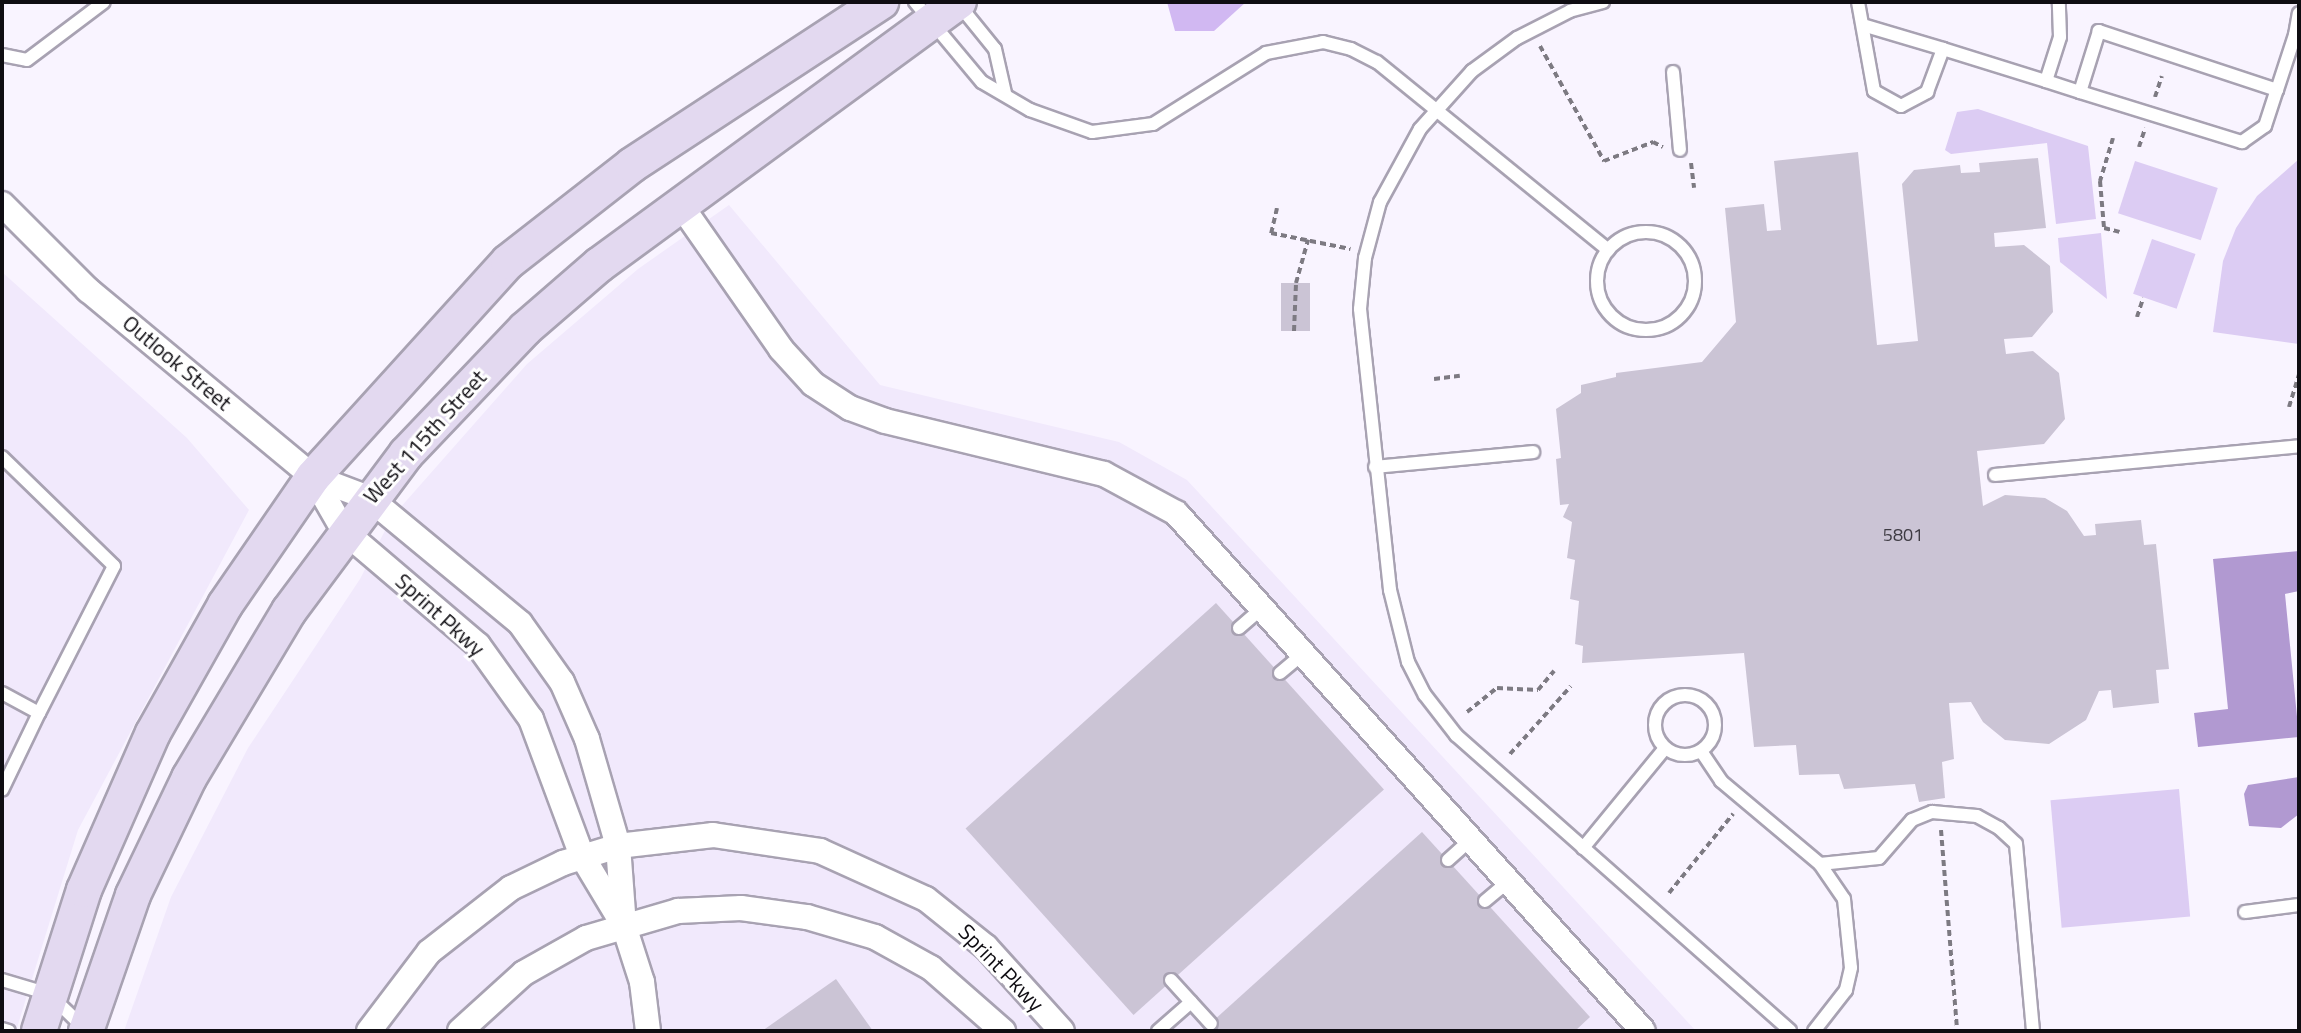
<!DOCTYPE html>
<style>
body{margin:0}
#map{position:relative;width:2301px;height:1033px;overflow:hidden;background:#f9f4ff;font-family:"Titillium Web",sans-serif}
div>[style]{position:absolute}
.built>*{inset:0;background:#f1e9fc}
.green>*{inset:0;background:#dcccf3;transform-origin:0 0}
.forest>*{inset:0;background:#d1b8f2}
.water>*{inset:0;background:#b199d1}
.building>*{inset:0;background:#cbc4d5;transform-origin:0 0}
.path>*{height:4px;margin-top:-2px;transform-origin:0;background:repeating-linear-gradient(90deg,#7d7a82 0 6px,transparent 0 10px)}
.roads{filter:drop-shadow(2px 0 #a8a2b2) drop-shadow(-2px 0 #a8a2b2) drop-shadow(0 2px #a8a2b2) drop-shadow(0 -2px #a8a2b2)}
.lane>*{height:12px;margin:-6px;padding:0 6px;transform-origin:6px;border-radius:6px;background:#fff}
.lane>.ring{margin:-6px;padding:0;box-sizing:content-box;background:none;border:12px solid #fff;border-radius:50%}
.street>*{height:24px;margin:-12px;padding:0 12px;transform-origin:12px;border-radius:12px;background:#fff}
.secondary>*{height:34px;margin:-17px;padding:0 17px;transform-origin:17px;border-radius:17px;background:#e3d9f0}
span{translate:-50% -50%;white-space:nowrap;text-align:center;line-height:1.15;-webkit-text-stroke:6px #fff;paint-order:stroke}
.number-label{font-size:18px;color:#3e3b43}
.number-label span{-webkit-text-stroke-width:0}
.street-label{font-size:22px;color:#0f0d12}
.frame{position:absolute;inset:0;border:4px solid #0f0d12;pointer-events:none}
</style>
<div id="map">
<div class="built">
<i style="clip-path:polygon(729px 205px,880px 385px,1119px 442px,1187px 480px,1696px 1031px,124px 1031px,171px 897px,248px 748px,360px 579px,392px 517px,527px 364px,638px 269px)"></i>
<i style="clip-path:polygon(2px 272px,187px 438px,249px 510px,78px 830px,16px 1031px,2px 1031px)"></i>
</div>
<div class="green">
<i style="clip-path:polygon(1978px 109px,2088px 146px,2096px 219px,2056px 224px,2047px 143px,1951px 154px,1945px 150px,1957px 112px)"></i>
<i style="clip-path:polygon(2299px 159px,2299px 344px,2213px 332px,2223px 261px,2236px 228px,2257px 196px)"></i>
<i style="left:2135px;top:161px;width:87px;height:55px;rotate:18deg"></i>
<i style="clip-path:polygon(2101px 233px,2107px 299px,2060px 262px,2058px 238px)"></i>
<i style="left:2152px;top:239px;width:46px;height:58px;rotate:19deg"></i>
<i style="left:2179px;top:789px;width:128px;height:129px;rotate:85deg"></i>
</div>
<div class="forest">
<i style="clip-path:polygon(1167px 2px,1246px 2px,1214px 31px,1175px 31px)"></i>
</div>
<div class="water">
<i style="clip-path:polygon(2299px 551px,2299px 591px,2285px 594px,2299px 737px,2198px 747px,2194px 713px,2228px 709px,2213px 559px)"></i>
<i style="clip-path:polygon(2299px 777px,2299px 814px,2281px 828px,2249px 826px,2244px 794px,2248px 785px)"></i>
</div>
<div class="building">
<i style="clip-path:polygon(1858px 152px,1877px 345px,1918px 341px,1902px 184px,1914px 170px,1960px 165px,1961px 173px,1980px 172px,1979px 163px,2038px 158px,2046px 228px,1994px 233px,1995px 247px,2024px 245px,2050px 266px,2053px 312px,2032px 337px,2004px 339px,2006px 354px,2033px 351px,2059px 373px,2065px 419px,2044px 444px,1977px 451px,1983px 506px,2005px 495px,2045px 498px,2067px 511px,2084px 536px,2096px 535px,2095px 524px,2141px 520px,2144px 545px,2156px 544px,2169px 669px,2156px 670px,2159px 703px,2113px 708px,2111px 690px,2099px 691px,2086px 720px,2049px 744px,2005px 740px,1983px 722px,1971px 702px,1949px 703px,1954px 759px,1942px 762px,1945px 798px,1919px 802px,1915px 784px,1844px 789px,1839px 774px,1799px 775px,1796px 745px,1754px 747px,1744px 653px,1582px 663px,1583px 646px,1575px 644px,1579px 601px,1570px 599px,1575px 560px,1567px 558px,1572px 522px,1563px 517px,1569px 504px,1560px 505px,1556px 459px,1561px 458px,1556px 409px,1581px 393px,1581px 385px,1616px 377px,1616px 373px,1702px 362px,1736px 322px,1725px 208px,1764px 204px,1767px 231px,1781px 230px,1774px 161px)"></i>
<i style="left:1281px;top:283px;width:29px;height:48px"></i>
<i style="left:1216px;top:603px;width:251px;height:337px;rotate:48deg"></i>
<i style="clip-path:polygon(1422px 832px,1590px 1017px,1575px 1031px,1202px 1031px)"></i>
<i style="clip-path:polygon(836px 979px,873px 1031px,762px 1031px)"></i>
</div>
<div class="path">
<i style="left:1540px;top:46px;width:132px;rotate:60.9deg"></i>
<i style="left:1604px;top:161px;width:53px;rotate:-21.2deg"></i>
<i style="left:1653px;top:142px;width:11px;rotate:27deg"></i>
<i style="left:2155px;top:97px;width:22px;rotate:-72deg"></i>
<i style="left:2113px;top:138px;width:45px;rotate:106.8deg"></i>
<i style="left:2100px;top:181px;width:47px;rotate:85.1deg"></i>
<i style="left:2104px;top:228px;width:16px;rotate:14deg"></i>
<i style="left:2139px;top:147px;width:20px;rotate:-72deg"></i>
<i style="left:1691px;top:163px;width:25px;rotate:83deg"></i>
<i style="left:1277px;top:208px;width:26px;rotate:103deg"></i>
<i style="left:1271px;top:233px;width:81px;rotate:11.4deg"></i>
<i style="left:2137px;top:317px;width:20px;rotate:-72deg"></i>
<i style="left:1294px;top:331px;width:48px;rotate:-87.6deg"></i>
<i style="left:1296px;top:283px;width:45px;rotate:-74.4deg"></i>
<i style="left:1434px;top:379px;width:26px;rotate:-7deg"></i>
<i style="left:2289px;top:407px;width:34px;rotate:-73deg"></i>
<i style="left:1467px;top:712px;width:38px;rotate:-39deg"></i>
<i style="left:1497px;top:688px;width:41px;rotate:2.8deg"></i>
<i style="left:1538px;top:690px;width:25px;rotate:-50deg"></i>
<i style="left:1510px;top:754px;width:91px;rotate:-48.1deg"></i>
<i style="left:1941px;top:830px;width:202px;rotate:85.4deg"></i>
<i style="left:1669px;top:893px;width:102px;rotate:-51deg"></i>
</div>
<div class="roads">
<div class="lane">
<i style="left:915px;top:2px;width:104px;rotate:50.1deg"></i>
<i style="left:982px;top:82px;width:56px;rotate:30.3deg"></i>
<i style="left:1030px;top:110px;width:66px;rotate:19.5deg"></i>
<i style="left:1092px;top:132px;width:62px;rotate:-7.5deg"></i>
<i style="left:1153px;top:124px;width:133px;rotate:-32.1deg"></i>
<i style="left:1266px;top:53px;width:58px;rotate:-10.9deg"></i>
<i style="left:1323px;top:42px;width:29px;rotate:14deg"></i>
<i style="left:1351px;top:49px;width:29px;rotate:27deg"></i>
<i style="left:1377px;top:62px;width:298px;rotate:39.1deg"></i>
<i style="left:1603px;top:2px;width:34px;rotate:165deg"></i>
<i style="left:1570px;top:11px;width:59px;rotate:153deg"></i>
<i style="left:1517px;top:38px;width:56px;rotate:143.7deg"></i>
<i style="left:1472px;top:71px;width:78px;rotate:131.9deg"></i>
<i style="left:1420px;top:129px;width:83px;rotate:118.7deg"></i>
<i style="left:1380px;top:202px;width:58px;rotate:105deg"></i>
<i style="left:1365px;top:258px;width:51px;rotate:95.6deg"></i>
<i style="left:1360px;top:309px;width:283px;rotate:83.9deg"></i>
<i style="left:1390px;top:590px;width:74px;rotate:76deg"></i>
<i style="left:1408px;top:662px;width:37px;rotate:63deg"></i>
<i style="left:1425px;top:695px;width:51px;rotate:52.2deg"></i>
<i style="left:1456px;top:735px;width:446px;rotate:41.5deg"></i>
<i style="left:1858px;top:2px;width:90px;rotate:79.8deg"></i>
<i style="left:1874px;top:91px;width:31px;rotate:29deg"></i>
<i style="left:1901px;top:106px;width:30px;rotate:-28deg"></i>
<i style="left:1927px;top:92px;width:46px;rotate:-69.6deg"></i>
<i style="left:1943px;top:49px;width:108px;rotate:17.3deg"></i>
<i style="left:2046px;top:81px;width:46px;rotate:-72.3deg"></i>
<i style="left:2060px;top:37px;width:35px;rotate:-92deg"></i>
<i style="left:960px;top:6px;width:55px;rotate:50.9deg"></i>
<i style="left:995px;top:49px;width:45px;rotate:77.2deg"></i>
<i style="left:1866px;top:26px;width:80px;rotate:16.6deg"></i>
<i style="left:2px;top:55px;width:25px;rotate:11deg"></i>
<i style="left:27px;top:60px;width:96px;rotate:-37deg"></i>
<i style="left:1673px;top:72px;width:78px;rotate:84.9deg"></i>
<i style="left:2046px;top:81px;width:36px;rotate:18deg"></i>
<i style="left:2277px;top:90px;width:188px;rotate:-161.7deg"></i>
<i style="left:2099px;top:31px;width:64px;rotate:107.3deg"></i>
<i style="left:2080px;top:92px;width:170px;rotate:17.2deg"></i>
<i style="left:2242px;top:142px;width:28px;rotate:-35deg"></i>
<i style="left:2265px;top:126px;width:38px;rotate:-72deg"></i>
<i style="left:2277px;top:90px;width:58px;rotate:-71.9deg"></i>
<i style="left:2295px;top:35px;width:22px;rotate:-80deg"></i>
<i class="ring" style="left:1597px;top:232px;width:86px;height:86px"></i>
<i style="left:2px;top:457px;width:156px;rotate:44.2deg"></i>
<i style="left:114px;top:566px;width:165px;rotate:117deg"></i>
<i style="left:1375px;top:467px;width:159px;rotate:-5.4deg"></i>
<i style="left:1995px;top:475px;width:305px;rotate:-5.4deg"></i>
<i style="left:1239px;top:628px;width:32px;rotate:-41deg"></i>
<i style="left:1280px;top:673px;width:31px;rotate:-40deg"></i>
<i style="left:2px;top:693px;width:42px;rotate:28.4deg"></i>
<i style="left:39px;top:713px;width:85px;rotate:115.7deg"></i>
<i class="ring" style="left:1655px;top:695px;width:48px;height:48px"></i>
<i style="left:1701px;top:751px;width:36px;rotate:56deg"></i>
<i style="left:1721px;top:781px;width:129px;rotate:40deg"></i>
<i style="left:1820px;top:864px;width:42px;rotate:55.6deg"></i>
<i style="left:1844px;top:899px;width:69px;rotate:84.2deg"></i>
<i style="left:1851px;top:968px;width:23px;rotate:103deg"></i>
<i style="left:1846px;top:990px;width:52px;rotate:128deg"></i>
<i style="left:1583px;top:848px;width:129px;rotate:-50.6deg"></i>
<i style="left:1448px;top:860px;width:31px;rotate:-42deg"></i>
<i style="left:1820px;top:864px;width:59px;rotate:-5.8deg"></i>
<i style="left:1879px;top:858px;width:50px;rotate:-49deg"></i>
<i style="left:1912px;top:820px;width:22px;rotate:-22deg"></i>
<i style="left:1932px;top:812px;width:45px;rotate:5.1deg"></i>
<i style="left:1977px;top:816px;width:25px;rotate:29deg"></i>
<i style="left:1999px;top:828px;width:23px;rotate:43deg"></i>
<i style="left:2016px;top:844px;width:188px;rotate:84.8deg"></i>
<i style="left:1485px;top:901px;width:31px;rotate:-40deg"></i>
<i style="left:2245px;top:912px;width:54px;rotate:-7.4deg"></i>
<i style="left:2px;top:980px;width:49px;rotate:16.6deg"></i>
<i style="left:49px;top:994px;width:49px;rotate:44.2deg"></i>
<i style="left:1171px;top:980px;width:59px;rotate:47.7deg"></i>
<i style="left:2px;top:1029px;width:7px;rotate:16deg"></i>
<i style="left:1158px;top:1031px;width:44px;rotate:-41.3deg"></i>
</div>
<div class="street">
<i style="left:2px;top:204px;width:122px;rotate:45deg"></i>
<i style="left:88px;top:290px;width:293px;rotate:39.7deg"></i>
<i style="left:313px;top:477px;width:60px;rotate:20.6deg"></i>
<i style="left:369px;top:498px;width:196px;rotate:39.6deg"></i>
<i style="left:520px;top:623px;width:72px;rotate:54.6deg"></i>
<i style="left:562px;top:682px;width:62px;rotate:66.3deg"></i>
<i style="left:587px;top:739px;width:111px;rotate:73.8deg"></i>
<i style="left:618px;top:846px;width:80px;rotate:85.7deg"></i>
<i style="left:680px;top:204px;width:177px;rotate:55.1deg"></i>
<i style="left:781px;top:349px;width:47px;rotate:47.6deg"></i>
<i style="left:813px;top:384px;width:44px;rotate:33deg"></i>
<i style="left:850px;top:408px;width:37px;rotate:20deg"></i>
<i style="left:885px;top:421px;width:225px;rotate:13.6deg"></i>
<i style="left:1104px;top:474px;width:82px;rotate:28.4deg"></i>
<i style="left:1176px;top:513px;width:697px;rotate:47.96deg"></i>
<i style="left:313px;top:477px;width:62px;rotate:60.1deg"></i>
<i style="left:344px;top:531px;width:176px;rotate:40.4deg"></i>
<i style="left:478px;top:645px;width:91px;rotate:54.4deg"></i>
<i style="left:531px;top:719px;width:146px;rotate:69.6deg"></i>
<i style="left:582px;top:856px;width:82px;rotate:59deg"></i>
<i style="left:624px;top:926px;width:59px;rotate:72.2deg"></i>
<i style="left:642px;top:982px;width:49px;rotate:83deg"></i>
<i style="left:369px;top:1031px;width:99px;rotate:-52.8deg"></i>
<i style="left:429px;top:952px;width:104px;rotate:-38deg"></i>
<i style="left:511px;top:888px;width:58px;rotate:-25.7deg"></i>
<i style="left:563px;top:863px;width:58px;rotate:-17.2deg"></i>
<i style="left:618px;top:846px;width:96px;rotate:-6.6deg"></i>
<i style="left:713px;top:835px;width:108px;rotate:8.5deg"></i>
<i style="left:820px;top:851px;width:116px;rotate:24.4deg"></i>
<i style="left:926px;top:899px;width:77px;rotate:38.7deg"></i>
<i style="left:986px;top:947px;width:113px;rotate:47.9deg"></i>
<i style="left:460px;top:1031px;width:86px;rotate:-42.2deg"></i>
<i style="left:524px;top:973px;width:71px;rotate:-29.4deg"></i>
<i style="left:586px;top:938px;width:96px;rotate:-16.4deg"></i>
<i style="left:678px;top:911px;width:63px;rotate:-2.7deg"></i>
<i style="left:741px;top:908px;width:67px;rotate:7.8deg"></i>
<i style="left:807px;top:917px;width:71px;rotate:16.4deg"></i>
<i style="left:875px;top:937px;width:64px;rotate:29deg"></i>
<i style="left:931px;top:968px;width:96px;rotate:41.2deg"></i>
</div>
<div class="secondary">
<i style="left:39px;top:1031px;width:148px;rotate:-72.3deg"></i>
<i style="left:84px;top:890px;width:171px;rotate:-66.3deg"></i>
<i style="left:153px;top:733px;width:147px;rotate:-60.6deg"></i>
<i style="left:225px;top:605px;width:155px;rotate:-55.5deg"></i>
<i style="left:313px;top:477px;width:290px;rotate:-47.8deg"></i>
<i style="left:508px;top:262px;width:157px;rotate:-38deg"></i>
<i style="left:632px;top:165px;width:298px;rotate:-33.2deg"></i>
<i style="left:86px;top:1031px;width:144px;rotate:-70.9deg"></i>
<i style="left:133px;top:895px;width:130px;rotate:-64.4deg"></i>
<i style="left:189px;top:778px;width:195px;rotate:-59.1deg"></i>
<i style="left:289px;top:611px;width:196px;rotate:-53.3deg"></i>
<i style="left:406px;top:454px;width:173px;rotate:-46.4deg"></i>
<i style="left:525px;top:329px;width:98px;rotate:-40.9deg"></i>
<i style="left:599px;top:265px;width:446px;rotate:-36.2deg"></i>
</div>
</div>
<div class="number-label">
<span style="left:1903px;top:535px">5801</span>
</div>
<div class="street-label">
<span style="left:177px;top:363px;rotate:40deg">Outlook Street</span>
<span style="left:425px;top:437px;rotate:-48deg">West 115th Street</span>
<span style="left:440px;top:615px;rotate:42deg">Sprint Pkwy</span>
<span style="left:1001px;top:968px;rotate:46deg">Sprint Pkwy</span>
</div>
<div class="frame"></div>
</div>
